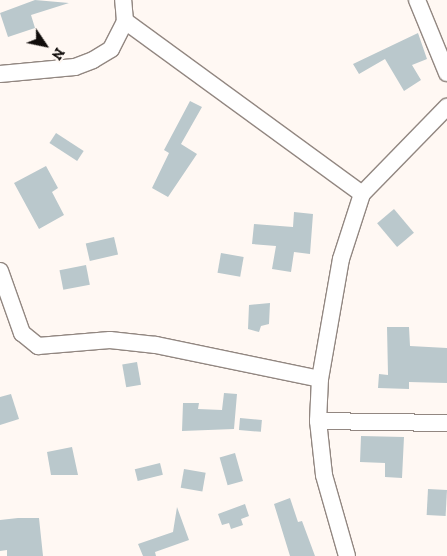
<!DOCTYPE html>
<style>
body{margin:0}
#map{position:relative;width:447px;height:556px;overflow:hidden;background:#fff8f3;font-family:"Zilla Slab",serif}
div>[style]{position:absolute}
.building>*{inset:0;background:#bac8cc;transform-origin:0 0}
.roads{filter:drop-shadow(1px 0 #928781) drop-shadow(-1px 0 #928781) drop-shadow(0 1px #928781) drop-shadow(0 -1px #928781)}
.minor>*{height:16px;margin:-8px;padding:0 8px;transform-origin:8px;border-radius:8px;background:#fff}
span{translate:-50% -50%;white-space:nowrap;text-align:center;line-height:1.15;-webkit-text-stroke:4px #fff8f3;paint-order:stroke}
.north{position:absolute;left:20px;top:20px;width:50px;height:50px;-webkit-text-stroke:4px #fff8f3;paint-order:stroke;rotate:124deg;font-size:14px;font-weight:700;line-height:20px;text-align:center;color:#110d0b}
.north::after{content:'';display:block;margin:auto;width:18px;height:22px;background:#110d0b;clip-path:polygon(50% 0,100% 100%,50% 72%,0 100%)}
</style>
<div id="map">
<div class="building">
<i style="clip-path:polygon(35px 0,69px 3px,31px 15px,35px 28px,8px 37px,0 13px)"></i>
<i style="clip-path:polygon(418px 33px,427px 59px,412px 65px,421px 80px,404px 91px,385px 59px,359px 74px,353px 64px)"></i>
<i style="clip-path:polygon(190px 101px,202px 107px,181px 144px,197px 154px,168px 197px,152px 188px,169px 153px,164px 150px)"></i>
<i style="left:56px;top:133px;width:33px;height:12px;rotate:33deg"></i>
<i style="clip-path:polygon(46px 166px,58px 188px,52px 192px,64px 215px,39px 229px,14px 183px)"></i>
<i style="left:394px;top:209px;width:31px;height:22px;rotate:50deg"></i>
<i style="clip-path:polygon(294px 212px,313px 214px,310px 254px,294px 252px,291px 272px,272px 269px,276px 246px,252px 244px,254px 224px,293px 227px)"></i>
<i style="left:114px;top:237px;width:18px;height:29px;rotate:77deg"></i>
<i style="left:221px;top:253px;width:23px;height:20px;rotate:10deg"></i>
<i style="left:86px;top:265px;width:20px;height:27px;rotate:79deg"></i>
<i style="clip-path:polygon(270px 303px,269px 324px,261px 326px,259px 332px,248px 329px,249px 305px)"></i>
<i style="clip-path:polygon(387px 327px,409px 327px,410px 346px,447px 348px,447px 383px,409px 382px,409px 389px,378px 388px,379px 374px,388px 375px)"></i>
<i style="left:137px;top:362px;width:23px;height:15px;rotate:80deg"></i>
<i style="clip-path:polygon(224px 393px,237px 394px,234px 429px,182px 431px,183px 403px,199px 403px,198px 409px,222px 410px)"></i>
<i style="clip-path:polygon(11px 394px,19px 419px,0 425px,0 397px)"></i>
<i style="left:240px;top:418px;width:22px;height:12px;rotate:5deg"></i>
<i style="clip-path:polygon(361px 436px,404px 437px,402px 478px,385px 477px,385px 463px,360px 462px)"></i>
<i style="clip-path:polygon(72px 447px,78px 475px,51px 475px,47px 452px)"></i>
<i style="left:235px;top:453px;width:29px;height:16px;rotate:74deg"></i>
<i style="left:160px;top:463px;width:12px;height:26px;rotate:76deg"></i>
<i style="left:184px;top:469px;width:22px;height:19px;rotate:10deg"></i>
<i style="left:428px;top:489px;width:19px;height:26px;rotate:3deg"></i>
<i style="clip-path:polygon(290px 498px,298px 522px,302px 521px,315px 556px,290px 556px,274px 504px)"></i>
<i style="clip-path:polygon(245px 504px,249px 516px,241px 519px,243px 525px,231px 529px,229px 523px,222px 525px,218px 514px)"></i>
<i style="clip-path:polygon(177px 507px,189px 540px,155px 552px,156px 556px,143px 556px,138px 544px,173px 532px)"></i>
<i style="clip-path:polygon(18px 518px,39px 518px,43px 556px,7px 556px,7px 550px,0 551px,0 520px)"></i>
</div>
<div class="roads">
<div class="minor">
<i style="left:417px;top:0;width:79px;rotate:67.7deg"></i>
<i style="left:125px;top:21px;width:293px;rotate:36.1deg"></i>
<i style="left:0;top:74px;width:75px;rotate:-5.3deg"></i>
<i style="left:75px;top:67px;width:19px;rotate:-21deg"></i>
<i style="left:93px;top:60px;width:21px;rotate:-31deg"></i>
<i style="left:111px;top:49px;width:31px;rotate:-63deg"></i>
<i style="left:125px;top:21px;width:21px;rotate:-95deg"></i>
<i style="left:0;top:271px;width:66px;rotate:70.5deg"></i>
<i style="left:22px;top:333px;width:21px;rotate:39deg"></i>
<i style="left:38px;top:346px;width:72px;rotate:-4.8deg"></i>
<i style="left:110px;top:340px;width:46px;rotate:6.2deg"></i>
<i style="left:156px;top:345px;width:167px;rotate:11.7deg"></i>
<i style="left:318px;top:421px;width:129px;rotate:0.9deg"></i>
<i style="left:347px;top:556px;width:84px;rotate:-105.9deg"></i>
<i style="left:324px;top:475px;width:54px;rotate:-96.3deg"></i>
<i style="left:318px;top:421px;width:42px;rotate:-87.3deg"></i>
<i style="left:320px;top:379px;width:122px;rotate:-80.1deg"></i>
<i style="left:341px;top:259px;width:68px;rotate:-72.1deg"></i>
<i style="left:362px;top:194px;width:122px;rotate:-45.7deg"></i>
</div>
</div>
<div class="north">N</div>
</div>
